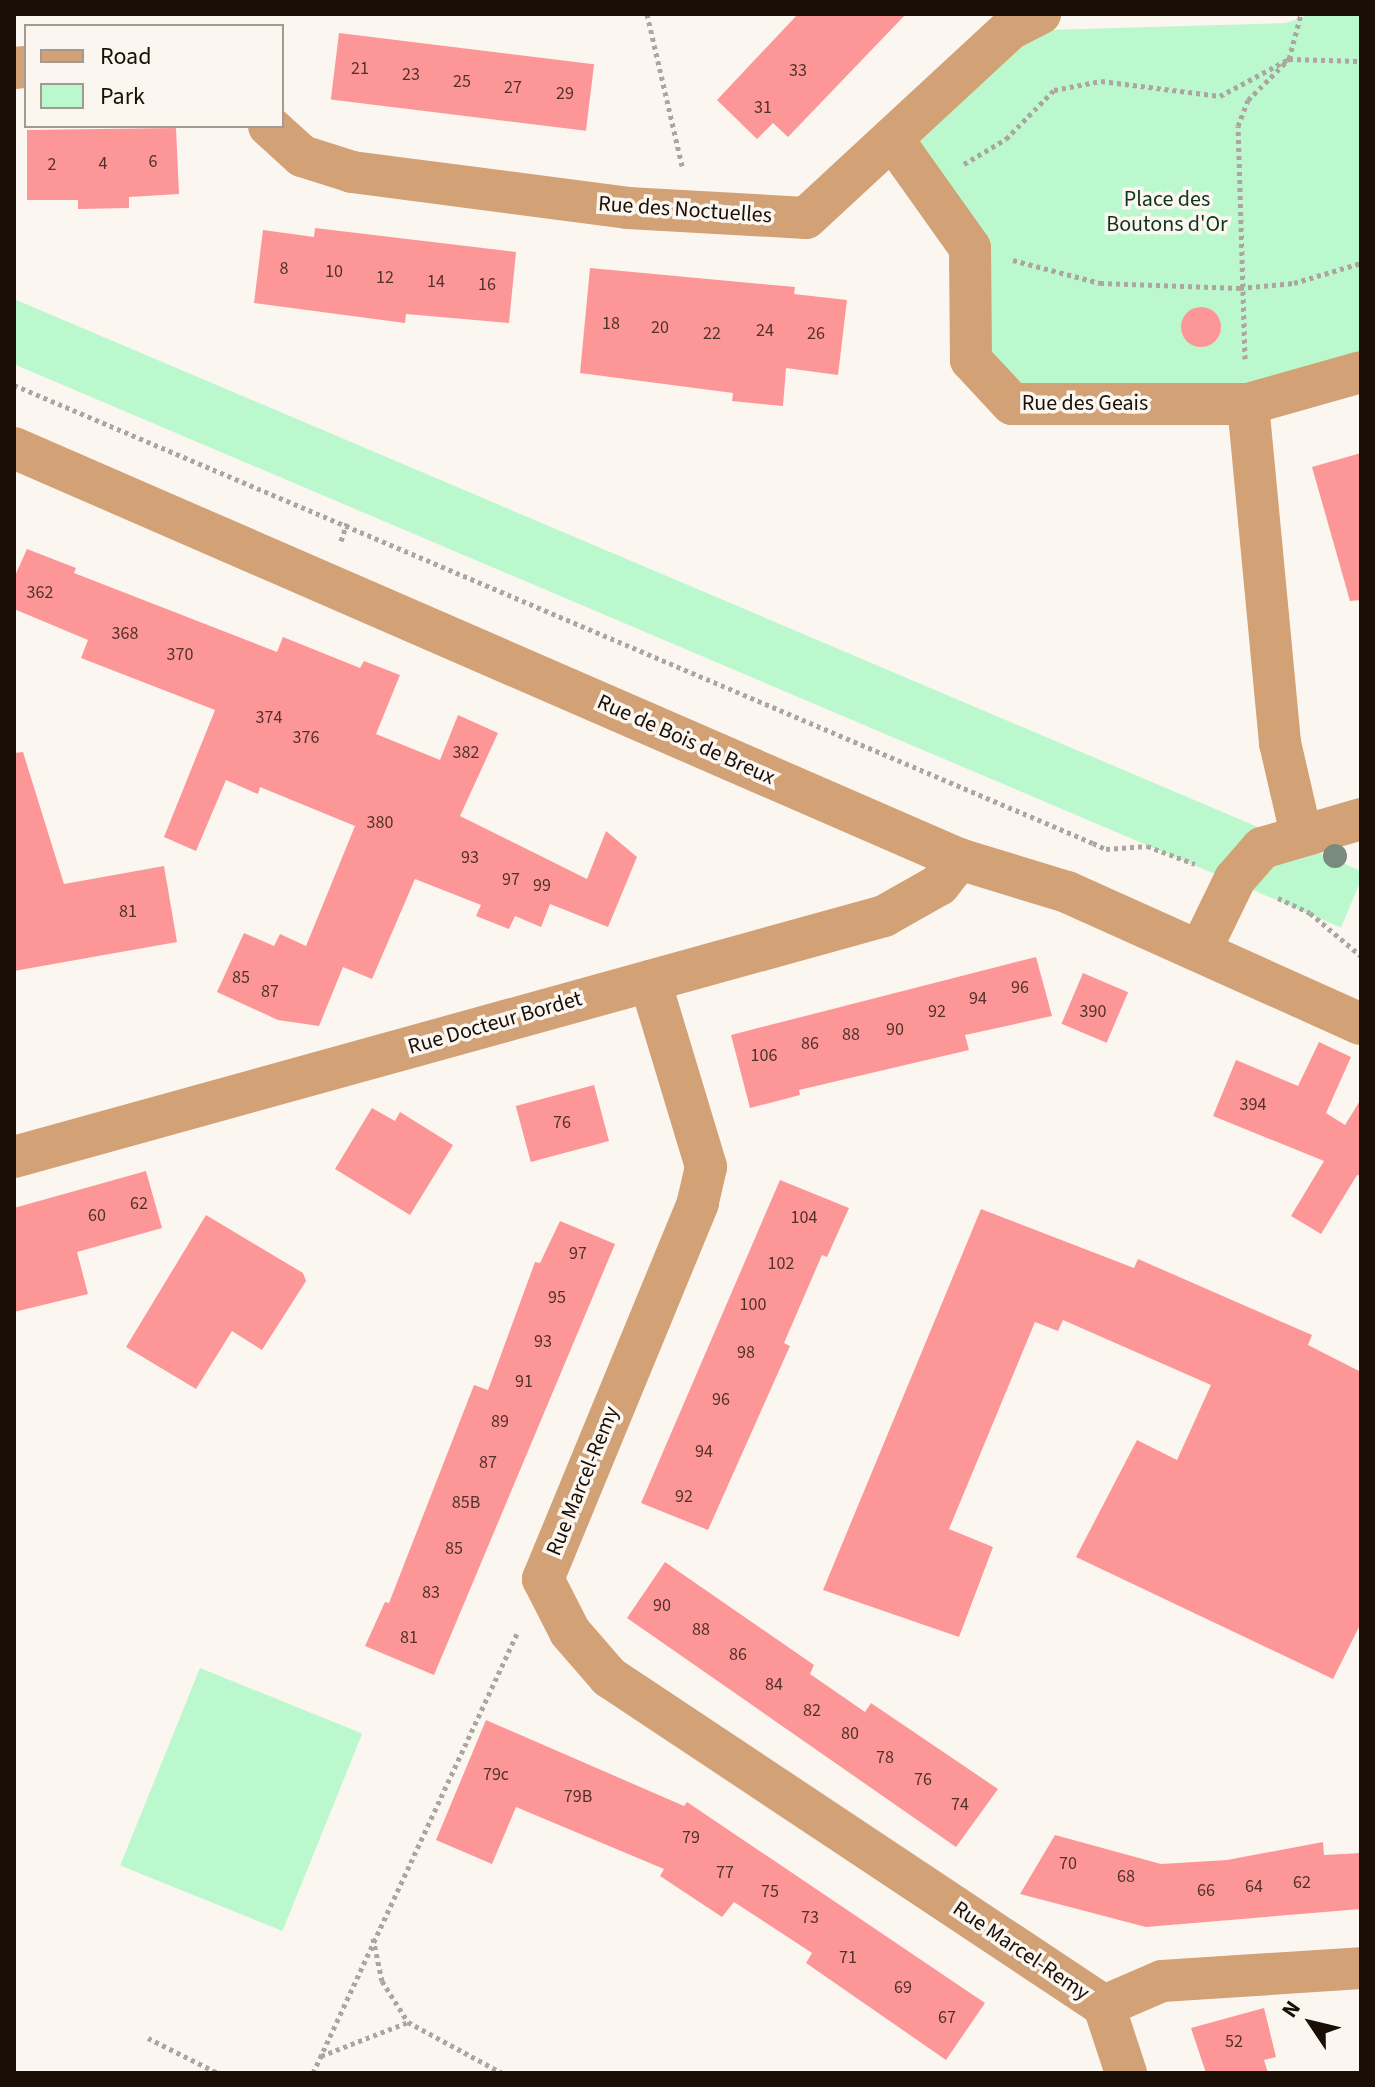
<!DOCTYPE html>
<style>
body{margin:0}
#map{position:relative;width:1375px;height:2087px;overflow:hidden;background:#fcf6f1;font-family:"Source Sans 3",sans-serif}
div>[style]{position:absolute}
.green>*{inset:0;background:#bcf8cd;transform-origin:0 0}
.building>*{inset:0;background:#fd9797;transform-origin:0 0}
.round{border-radius:50%}
.path>*{height:5px;margin-top:-2.5px;transform-origin:0;background:repeating-linear-gradient(90deg,#ada59f 0 4px,transparent 0 8px)}
.minor>*{height:42px;margin:-21px;padding:0 21px;transform-origin:21px;border-radius:21px;background:#d2a175}
.trees>*{width:24px;height:24px;margin:-12px;border-radius:50%;background:#798b7c}
span{translate:-50% -50%;white-space:nowrap;text-align:center;line-height:1.15;-webkit-text-stroke:7px #fcf6f1;paint-order:stroke}
.number-label{font-size:18px;color:#52312b}
.number-label span{-webkit-text-stroke-width:0}
.park-label{font-size:22px;color:#0e341d}
.street-label{font-size:22px;color:#190f07}
.frame{position:absolute;inset:0;border:16px solid #190f07;pointer-events:none}
.legend{position:absolute;left:24px;top:24px;width:260px;height:104px;box-sizing:border-box;background:#fcf6f1;border:2px solid #a19a93;margin:0;padding:10px 14px;list-style:none;font-size:24px;color:#190f07}
.legend li{display:flex;align-items:center;gap:16px;height:40px}
.legend b{width:40px;border:2px solid #a19a93}
.north{position:absolute;left:1271px;top:1983px;width:80px;height:80px;-webkit-text-stroke:6px #fcf6f1;paint-order:stroke;rotate:305deg;font-size:22px;font-weight:700;line-height:32px;text-align:center;color:#190f07}
.north::after{content:'';display:block;margin:auto;width:28px;height:36px;background:#190f07;clip-path:polygon(50% 0,100% 100%,50% 72%,0 100%)}
</style>
<div id="map">
<div class="green">
<i style="clip-path:polygon(1311px 14px,1361px 14px,1361px 364px,1260px 394px,1024px 397px,991px 367px,912px 147px,988px 70px,1046px 30px,1286px 23px)"></i>
<i style="left:14px;top:299px;width:1467px;height:60px;rotate:23deg"></i>
<i style="left:200px;top:1668px;width:175px;height:213px;rotate:22deg"></i>
</div>
<div class="building">
<i style="clip-path:polygon(798px 14px,906px 14px,788px 137px,773px 123px,757px 139px,717px 100px)"></i>
<i style="left:339px;top:33px;width:257px;height:67px;rotate:7deg"></i>
<i style="clip-path:polygon(176px 128px,179px 194px,129px 197px,129px 208px,78px 209px,78px 200px,27px 200px,27px 130px)"></i>
<i style="clip-path:polygon(315px 228px,516px 252px,509px 323px,406px 314px,405px 323px,254px 303px,263px 230px,314px 237px)"></i>
<i style="clip-path:polygon(590px 268px,795px 287px,794px 294px,847px 300px,838px 375px,786px 368px,783px 406px,732px 401px,733px 393px,580px 373px)"></i>
<i class="round" style="left:1181px;top:307px;width:40px;height:40px"></i>
<i style="clip-path:polygon(1361px 453px,1361px 600px,1350px 601px,1312px 467px)"></i>
<i style="clip-path:polygon(27px 549px,76px 568px,74px 573px,277px 652px,283px 637px,360px 668px,364px 661px,400px 675px,376px 734px,440px 760px,458px 715px,498px 733px,460px 816px,587px 879px,606px 831px,637px 857px,608px 927px,550px 904px,541px 927px,515px 916px,509px 929px,476px 916px,481px 905px,415px 879px,372px 979px,343px 967px,319px 1026px,278px 1020px,217px 992px,244px 933px,274px 946px,280px 934px,306px 946px,355px 826px,260px 787px,258px 794px,226px 780px,196px 851px,164px 837px,215px 710px,81px 658px,88px 640px,14px 609px,14px 578px)"></i>
<i style="clip-path:polygon(23px 752px,64px 884px,164px 866px,177px 942px,14px 971px,14px 753px)"></i>
<i style="clip-path:polygon(1036px 957px,1052px 1016px,965px 1035px,969px 1050px,799px 1090px,800px 1095px,750px 1108px,731px 1035px)"></i>
<i style="left:1083px;top:973px;width:49px;height:55px;rotate:23deg"></i>
<i style="clip-path:polygon(1319px 1042px,1351px 1057px,1326px 1113px,1345px 1125px,1361px 1099px,1361px 1176px,1357px 1175px,1321px 1234px,1291px 1216px,1324px 1161px,1213px 1116px,1236px 1060px,1298px 1086px)"></i>
<i style="left:594px;top:1085px;width:58px;height:81px;rotate:75deg"></i>
<i style="clip-path:polygon(372px 1108px,395px 1121px,400px 1112px,453px 1145px,410px 1215px,335px 1169px)"></i>
<i style="clip-path:polygon(146px 1171px,162px 1228px,77px 1252px,88px 1294px,14px 1312px,14px 1208px)"></i>
<i style="clip-path:polygon(780px 1180px,849px 1208px,827px 1257px,822px 1255px,784px 1343px,790px 1346px,708px 1530px,641px 1503px)"></i>
<i style="clip-path:polygon(981px 1209px,1134px 1268px,1138px 1259px,1312px 1335px,1308px 1345px,1361px 1372px,1361px 1623px,1333px 1679px,1076px 1557px,1137px 1440px,1177px 1460px,1211px 1385px,1063px 1320px,1058px 1331px,1035px 1322px,949px 1529px,993px 1547px,959px 1637px,823px 1590px)"></i>
<i style="clip-path:polygon(206px 1215px,303px 1273px,306px 1281px,262px 1350px,232px 1331px,196px 1389px,126px 1347px)"></i>
<i style="clip-path:polygon(560px 1221px,615px 1244px,434px 1675px,365px 1646px,385px 1602px,389px 1603px,474px 1385px,488px 1390px,535px 1262px,540px 1263px)"></i>
<i style="clip-path:polygon(665px 1562px,814px 1665px,810px 1674px,865px 1712px,871px 1703px,998px 1789px,956px 1847px,627px 1618px)"></i>
<i style="clip-path:polygon(486px 1720px,684px 1806px,687px 1802px,985px 2003px,946px 2060px,806px 1963px,812px 1953px,734px 1902px,722px 1917px,660px 1876px,664px 1869px,516px 1807px,492px 1864px,436px 1840px)"></i>
<i style="clip-path:polygon(1055px 1835px,1161px 1864px,1227px 1860px,1323px 1842px,1324px 1855px,1361px 1853px,1361px 1909px,1146px 1927px,1020px 1894px)"></i>
<i style="clip-path:polygon(1264px 2008px,1276px 2057px,1264px 2060px,1268px 2073px,1206px 2073px,1191px 2028px)"></i>
</div>
<div class="path">
<i style="left:647px;top:14px;width:156px;rotate:77deg"></i>
<i style="left:964px;top:164px;width:49px;rotate:-30.8deg"></i>
<i style="left:1006px;top:139px;width:69px;rotate:-45.6deg"></i>
<i style="left:1054px;top:90px;width:48px;rotate:-10.8deg"></i>
<i style="left:1101px;top:81px;width:120px;rotate:7.2deg"></i>
<i style="left:1220px;top:96px;width:78px;rotate:-28.2deg"></i>
<i style="left:1289px;top:59px;width:72px;rotate:1.6deg"></i>
<i style="left:1013px;top:260px;width:90px;rotate:14.8deg"></i>
<i style="left:1100px;top:283px;width:140px;rotate:2deg"></i>
<i style="left:1240px;top:288px;width:54px;rotate:-5.3deg"></i>
<i style="left:1294px;top:283px;width:70px;rotate:-16.6deg"></i>
<i style="left:1245px;top:359px;width:233px;rotate:-91.7deg"></i>
<i style="left:1238px;top:126px;width:28px;rotate:-69deg"></i>
<i style="left:1248px;top:100px;width:58px;rotate:-45deg"></i>
<i style="left:1289px;top:59px;width:47px;rotate:-75.1deg"></i>
<i style="left:14px;top:385px;width:1172px;rotate:23deg"></i>
<i style="left:1093px;top:843px;width:14px;rotate:25deg"></i>
<i style="left:1106px;top:849px;width:41px;rotate:-4.2deg"></i>
<i style="left:1147px;top:846px;width:51px;rotate:20.6deg"></i>
<i style="left:341px;top:541px;width:19px;rotate:-72deg"></i>
<i style="left:1278px;top:898px;width:35px;rotate:25deg"></i>
<i style="left:1310px;top:913px;width:67px;rotate:40.1deg"></i>
<i style="left:373px;top:1938px;width:44px;rotate:78.2deg"></i>
<i style="left:382px;top:1981px;width:49px;rotate:57.6deg"></i>
<i style="left:408px;top:2022px;width:107px;rotate:28.5deg"></i>
<i style="left:148px;top:2038px;width:78px;rotate:26.6deg"></i>
<i style="left:321px;top:2056px;width:93px;rotate:-21.3deg"></i>
<i style="left:313px;top:2073px;width:487px;rotate:-65.1deg"></i>
</div>
<div class="minor">
<i style="left:14px;top:68px;width:12px;rotate:-5deg"></i>
<i style="left:269px;top:126px;width:45px;rotate:42.3deg"></i>
<i style="left:302px;top:156px;width:52px;rotate:17.7deg"></i>
<i style="left:352px;top:172px;width:278px;rotate:7.4deg"></i>
<i style="left:628px;top:208px;width:178px;rotate:3.2deg"></i>
<i style="left:806px;top:218px;width:278px;rotate:-42.8deg"></i>
<i style="left:1010px;top:29px;width:34px;rotate:-27deg"></i>
<i style="left:894px;top:141px;width:131px;rotate:54.6deg"></i>
<i style="left:970px;top:248px;width:112px;rotate:89.5deg"></i>
<i style="left:971px;top:360px;width:60px;rotate:47deg"></i>
<i style="left:1012px;top:404px;width:236px"></i>
<i style="left:1248px;top:404px;width:117px;rotate:-15.8deg"></i>
<i style="left:1248px;top:404px;width:341px;rotate:84.6deg"></i>
<i style="left:1280px;top:743px;width:93px;rotate:77deg"></i>
<i style="left:14px;top:448px;width:1031px;rotate:23.51deg"></i>
<i style="left:959px;top:859px;width:113px;rotate:17deg"></i>
<i style="left:1067px;top:892px;width:322px;rotate:24.2deg"></i>
<i style="left:1200px;top:951px;width:80px;rotate:-64.1deg"></i>
<i style="left:1235px;top:879px;width:41px;rotate:-48.9deg"></i>
<i style="left:1262px;top:848px;width:103px;rotate:-16.3deg"></i>
<i style="left:650px;top:981px;width:194px;rotate:73.2deg"></i>
<i style="left:706px;top:1167px;width:37px;rotate:103deg"></i>
<i style="left:698px;top:1203px;width:407px;rotate:112.4deg"></i>
<i style="left:543px;top:1579px;width:59px;rotate:63deg"></i>
<i style="left:570px;top:1632px;width:60px;rotate:49.1deg"></i>
<i style="left:609px;top:1677px;width:594px;rotate:33.61deg"></i>
<i style="left:1104px;top:2006px;width:71px;rotate:71.8deg"></i>
<i style="left:14px;top:1157px;width:903px;rotate:-15.48deg"></i>
<i style="left:884px;top:916px;width:63px;rotate:-29.4deg"></i>
<i style="left:939px;top:885px;width:33px;rotate:-52deg"></i>
<i style="left:1104px;top:2006px;width:63px;rotate:-23.3deg"></i>
<i style="left:1162px;top:1981px;width:199px;rotate:-3.7deg"></i>
</div>
<div class="trees">
<i style="left:1335px;top:856px"></i>
</div>
<div class="number-label">
<span style="left:360px;top:69px">21</span>
<span style="left:798px;top:71px">33</span>
<span style="left:411px;top:75px">23</span>
<span style="left:462px;top:82px">25</span>
<span style="left:513px;top:88px">27</span>
<span style="left:565px;top:94px">29</span>
<span style="left:763px;top:108px">31</span>
<span style="left:153px;top:162px">6</span>
<span style="left:103px;top:164px">4</span>
<span style="left:52px;top:165px">2</span>
<span style="left:284px;top:269px">8</span>
<span style="left:334px;top:272px">10</span>
<span style="left:385px;top:278px">12</span>
<span style="left:436px;top:282px">14</span>
<span style="left:487px;top:285px">16</span>
<span style="left:611px;top:324px">18</span>
<span style="left:660px;top:328px">20</span>
<span style="left:765px;top:331px">24</span>
<span style="left:712px;top:334px">22</span>
<span style="left:816px;top:334px">26</span>
<span style="left:40px;top:593px">362</span>
<span style="left:125px;top:634px">368</span>
<span style="left:180px;top:655px">370</span>
<span style="left:269px;top:718px">374</span>
<span style="left:306px;top:738px">376</span>
<span style="left:466px;top:753px">382</span>
<span style="left:380px;top:823px">380</span>
<span style="left:470px;top:858px">93</span>
<span style="left:511px;top:880px">97</span>
<span style="left:542px;top:886px">99</span>
<span style="left:128px;top:912px">81</span>
<span style="left:241px;top:978px">85</span>
<span style="left:1020px;top:988px">96</span>
<span style="left:270px;top:992px">87</span>
<span style="left:978px;top:999px">94</span>
<span style="left:937px;top:1012px">92</span>
<span style="left:1093px;top:1012px">390</span>
<span style="left:895px;top:1030px">90</span>
<span style="left:851px;top:1035px">88</span>
<span style="left:810px;top:1044px">86</span>
<span style="left:764px;top:1056px">106</span>
<span style="left:1253px;top:1105px">394</span>
<span style="left:562px;top:1123px">76</span>
<span style="left:139px;top:1204px">62</span>
<span style="left:97px;top:1216px">60</span>
<span style="left:804px;top:1218px">104</span>
<span style="left:578px;top:1254px">97</span>
<span style="left:781px;top:1264px">102</span>
<span style="left:557px;top:1298px">95</span>
<span style="left:753px;top:1305px">100</span>
<span style="left:543px;top:1342px">93</span>
<span style="left:746px;top:1353px">98</span>
<span style="left:524px;top:1382px">91</span>
<span style="left:721px;top:1400px">96</span>
<span style="left:500px;top:1422px">89</span>
<span style="left:704px;top:1452px">94</span>
<span style="left:488px;top:1463px">87</span>
<span style="left:684px;top:1497px">92</span>
<span style="left:466px;top:1503px">85B</span>
<span style="left:454px;top:1549px">85</span>
<span style="left:431px;top:1593px">83</span>
<span style="left:662px;top:1606px">90</span>
<span style="left:701px;top:1630px">88</span>
<span style="left:409px;top:1638px">81</span>
<span style="left:738px;top:1655px">86</span>
<span style="left:774px;top:1685px">84</span>
<span style="left:812px;top:1711px">82</span>
<span style="left:850px;top:1734px">80</span>
<span style="left:885px;top:1758px">78</span>
<span style="left:496px;top:1775px">79c</span>
<span style="left:923px;top:1780px">76</span>
<span style="left:578px;top:1797px">79B</span>
<span style="left:960px;top:1805px">74</span>
<span style="left:691px;top:1838px">79</span>
<span style="left:1068px;top:1864px">70</span>
<span style="left:725px;top:1873px">77</span>
<span style="left:1126px;top:1877px">68</span>
<span style="left:1302px;top:1883px">62</span>
<span style="left:1254px;top:1887px">64</span>
<span style="left:1206px;top:1891px">66</span>
<span style="left:770px;top:1892px">75</span>
<span style="left:810px;top:1918px">73</span>
<span style="left:848px;top:1958px">71</span>
<span style="left:903px;top:1988px">69</span>
<span style="left:947px;top:2018px">67</span>
<span style="left:1234px;top:2042px">52</span>
</div>
<div class="park-label">
<span style="left:1167px;top:212px">Place des<br>Boutons d'Or</span>
</div>
<div class="street-label">
<span style="left:685px;top:210px;rotate:4deg">Rue des Noctuelles</span>
<span style="left:1085px;top:404px">Rue des Geais</span>
<span style="left:686px;top:740px;rotate:24deg">Rue de Bois de Breux</span>
<span style="left:495px;top:1023px;rotate:-16deg">Rue Docteur Bordet</span>
<span style="left:583px;top:1481px;rotate:-68deg">Rue Marcel-Remy</span>
<span style="left:1021px;top:1951px;rotate:34deg">Rue Marcel-Remy</span>
</div>
<div class="frame"></div>
<ul class="legend">
<li><b style="height:10px;background:#d2a175"></b>Road</li>
<li><b style="height:22px;background:#bcf8cd"></b>Park</li>
</ul>
<div class="north">N</div>
</div>
